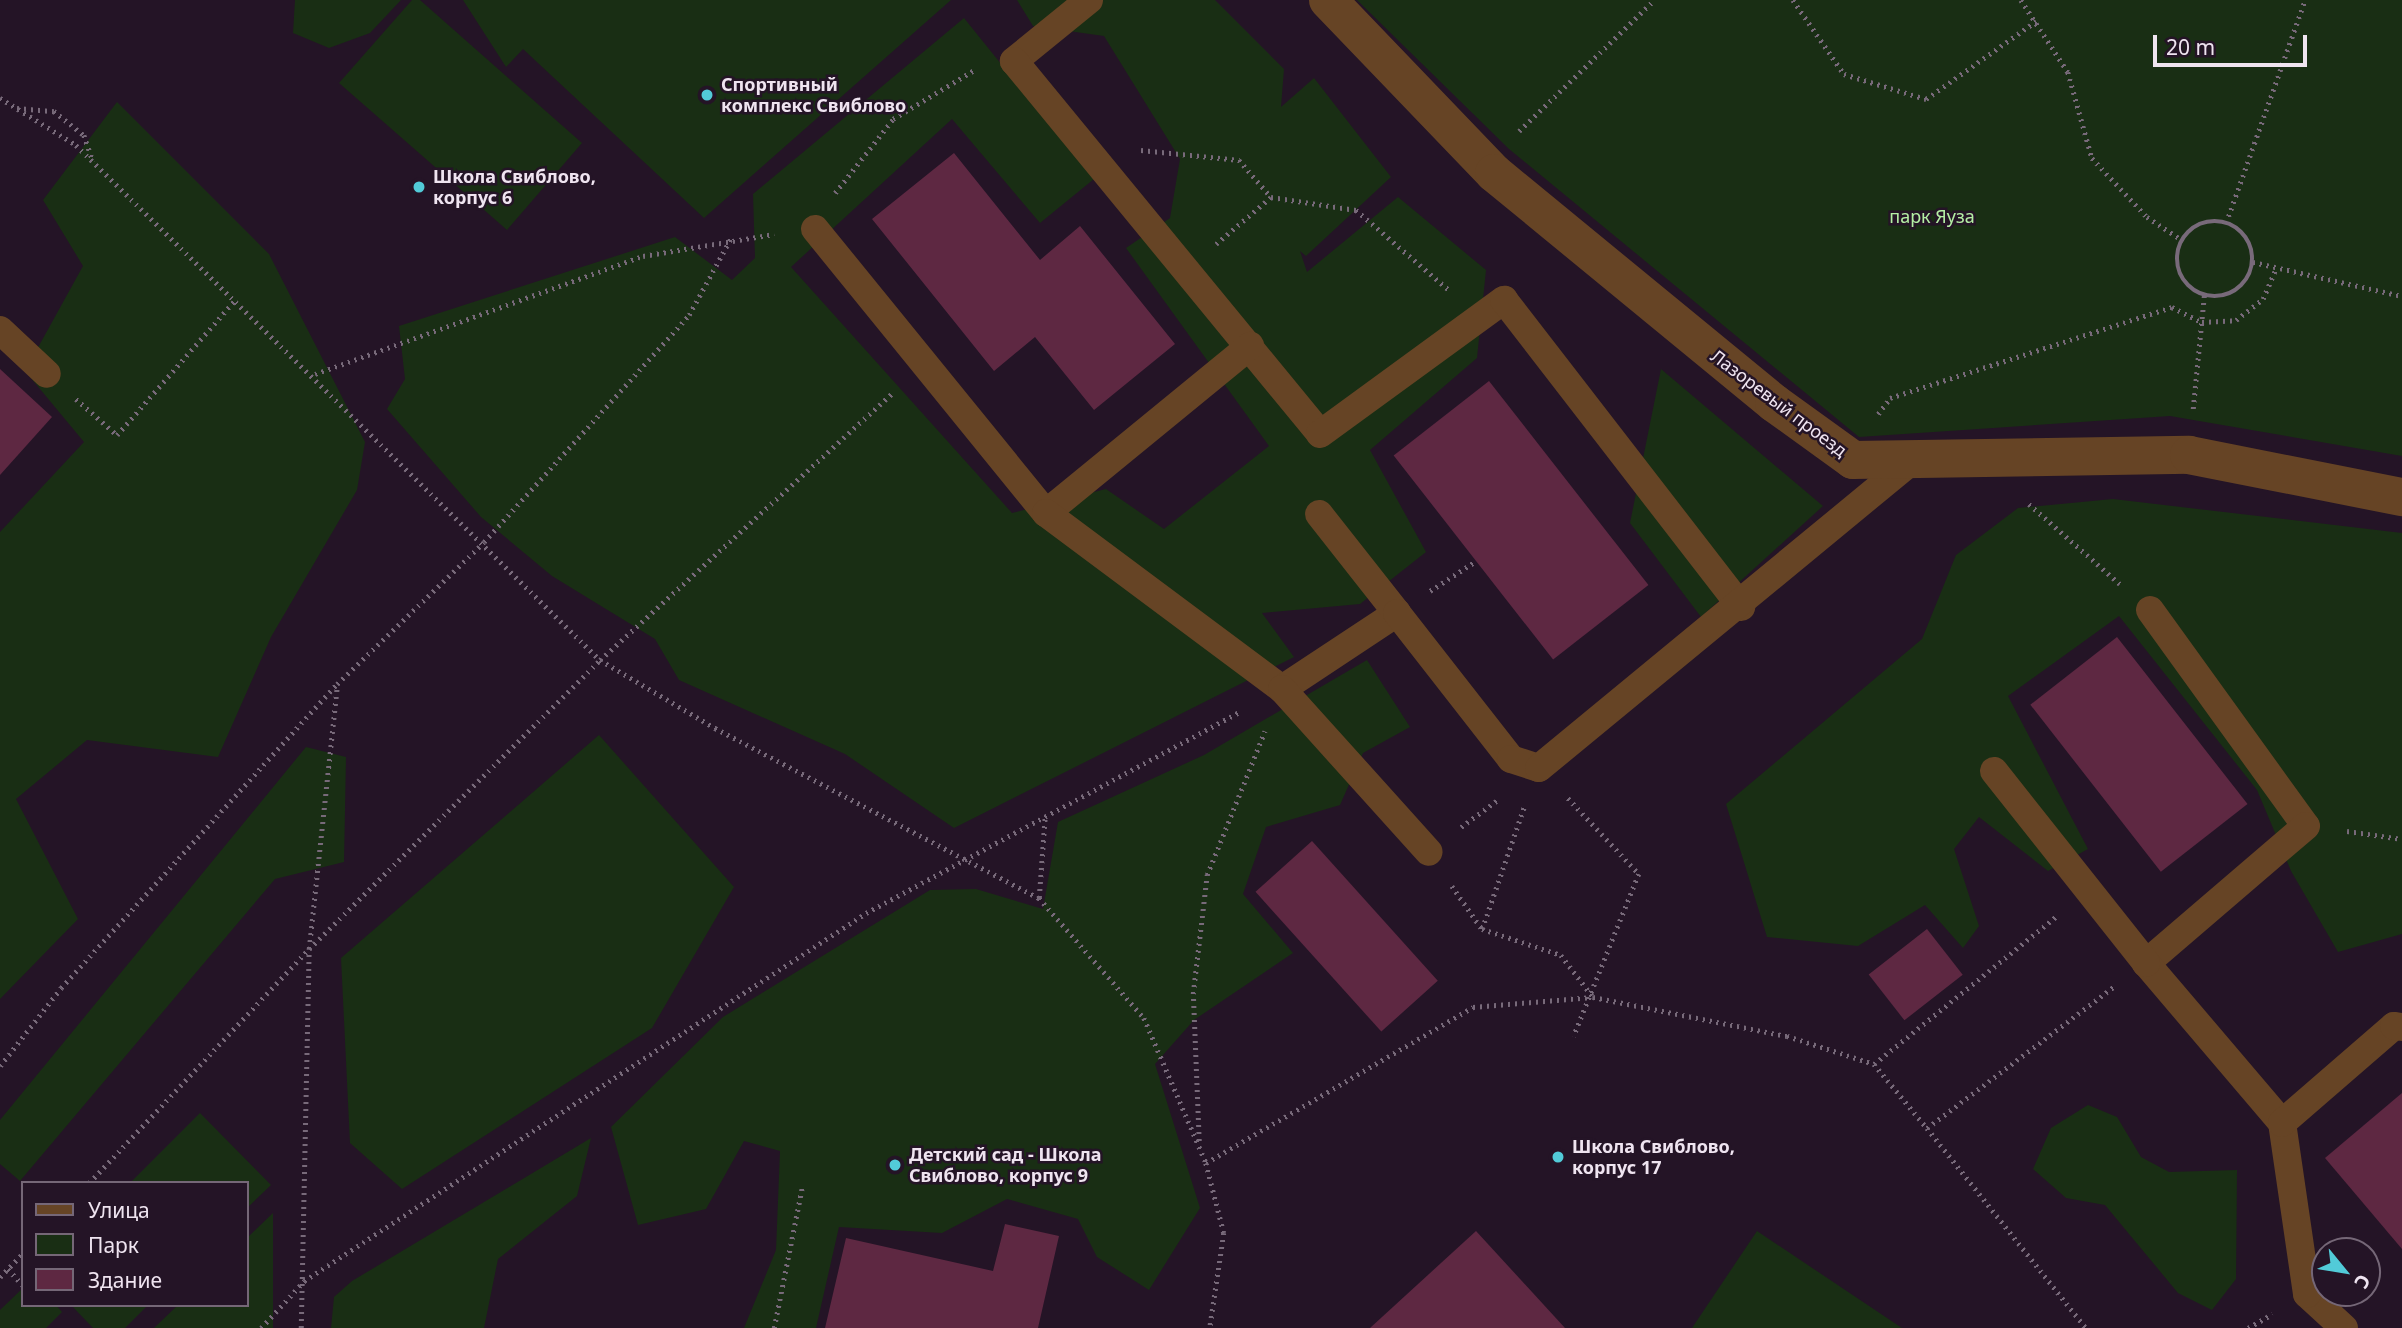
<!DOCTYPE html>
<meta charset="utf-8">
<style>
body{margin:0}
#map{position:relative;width:2402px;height:1328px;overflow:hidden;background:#241426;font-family:"Noto Sans",sans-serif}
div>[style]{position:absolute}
.green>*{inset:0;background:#192e14}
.building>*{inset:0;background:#5e2842;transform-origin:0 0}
.path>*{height:4.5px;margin-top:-2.25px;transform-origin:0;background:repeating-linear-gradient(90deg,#786a7a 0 2px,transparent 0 7px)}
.path>.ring{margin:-2.25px;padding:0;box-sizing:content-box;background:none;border:4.5px solid #786a7a;border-radius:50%}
.service>*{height:28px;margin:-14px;padding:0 14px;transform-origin:14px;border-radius:14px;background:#664425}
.minor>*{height:38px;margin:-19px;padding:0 19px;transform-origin:19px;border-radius:19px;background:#664425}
.dots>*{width:19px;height:19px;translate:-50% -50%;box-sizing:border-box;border:4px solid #241426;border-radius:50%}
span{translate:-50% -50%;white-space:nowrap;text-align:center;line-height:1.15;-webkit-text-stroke:5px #241426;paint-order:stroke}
.poi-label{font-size:18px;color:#efe4f0;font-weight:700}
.left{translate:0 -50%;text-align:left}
.park-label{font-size:18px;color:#b4eea4}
.street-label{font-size:18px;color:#efe4f0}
.legend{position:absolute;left:21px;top:1181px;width:228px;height:126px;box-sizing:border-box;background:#241426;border:2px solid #756777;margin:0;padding:9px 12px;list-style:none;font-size:21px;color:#efe4f0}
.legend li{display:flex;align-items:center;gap:14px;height:35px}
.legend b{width:35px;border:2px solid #756777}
.north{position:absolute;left:2311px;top:1237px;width:70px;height:70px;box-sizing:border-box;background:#241426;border:2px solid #756777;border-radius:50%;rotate:120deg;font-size:19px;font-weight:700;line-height:28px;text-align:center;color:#efe4f0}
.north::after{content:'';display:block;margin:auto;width:24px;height:32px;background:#52cbd8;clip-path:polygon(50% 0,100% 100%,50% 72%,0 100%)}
.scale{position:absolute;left:2153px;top:35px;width:154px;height:32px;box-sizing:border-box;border:4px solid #efe4f0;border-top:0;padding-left:9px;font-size:21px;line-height:24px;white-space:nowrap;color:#efe4f0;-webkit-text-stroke:5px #241426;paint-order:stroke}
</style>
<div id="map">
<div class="green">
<i style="clip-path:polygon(295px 0,401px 0,370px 33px,329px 48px,293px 33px)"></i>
<i style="clip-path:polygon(412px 0,420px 0,582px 143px,507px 230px,339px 83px)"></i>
<i style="clip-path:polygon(463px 0,951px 0,704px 218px,523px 49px,506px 67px)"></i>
<i style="clip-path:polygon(1017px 0,1215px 0,1284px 69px,1281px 107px,1314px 78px,1391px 177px,1306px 256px,1300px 251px,1307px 272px,1398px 197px,1486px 270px,1477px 358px,1370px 450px,1426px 552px,1360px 604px,1262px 613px,1294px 657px,954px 828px,845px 754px,679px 680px,655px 639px,552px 576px,481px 517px,387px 409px,405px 379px,399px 326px,675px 237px,732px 280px,755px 258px,753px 194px,964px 18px,1094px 179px,1040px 223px,952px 119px,791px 267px,1012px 513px,1106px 489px,1164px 529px,1269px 446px,1126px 248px,1170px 218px,1180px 159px,1104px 36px,1033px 26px)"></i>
<i style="clip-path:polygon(1357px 0,2402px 0,2402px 456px,2170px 416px,1859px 437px,1509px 149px)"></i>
<i style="clip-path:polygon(117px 102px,269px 254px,365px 442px,357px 490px,271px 637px,218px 757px,87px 740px,16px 799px,78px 919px,0 999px,0 532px,84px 442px,25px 371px,83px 266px,43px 200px)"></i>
<i style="clip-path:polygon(1661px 369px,1823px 506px,1701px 617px,1630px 523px)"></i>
<i style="clip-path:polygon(2113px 499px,2402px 533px,2402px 934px,2338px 952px,2291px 871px,2257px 790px,2119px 616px,2008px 696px,2088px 849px,2048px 871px,1979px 817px,1954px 849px,1979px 926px,1963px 948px,1925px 905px,1858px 946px,1767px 937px,1726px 804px,1922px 639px,1956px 555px,2018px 508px)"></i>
<i style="clip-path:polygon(1367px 660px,1410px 727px,1363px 753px,1340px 805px,1266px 827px,1243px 894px,1293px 953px,1194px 1020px,1155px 1064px,1200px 1208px,1149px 1290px,1097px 1257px,1078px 1219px,1007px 1199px,942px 1233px,839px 1227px,816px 1328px,744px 1328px,776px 1250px,780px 1151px,744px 1141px,706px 1209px,638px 1225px,611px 1127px,723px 1017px,930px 890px,976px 889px,1043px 909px,1058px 822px,1204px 755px)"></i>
<i style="clip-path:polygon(599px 735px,734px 887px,652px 1028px,402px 1189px,350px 1143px,341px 958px)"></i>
<i style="clip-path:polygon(306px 747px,346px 757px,344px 862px,275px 879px,20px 1181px,0 1164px,0 1120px)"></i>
<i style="clip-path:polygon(2088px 1105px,2117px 1117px,2141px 1157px,2169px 1172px,2237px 1170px,2236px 1279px,2212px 1310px,2178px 1293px,2105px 1205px,2066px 1198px,2033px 1169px,2051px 1128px)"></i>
<i style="clip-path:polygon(200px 1113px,271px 1185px,247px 1208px,247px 1183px,130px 1183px)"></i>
<i style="clip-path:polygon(591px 1138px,577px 1196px,498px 1259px,484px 1328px,331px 1328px,334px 1297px,352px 1281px)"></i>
<i style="clip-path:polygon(273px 1213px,273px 1328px,154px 1328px,178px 1305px,247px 1305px,247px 1238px)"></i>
<i style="clip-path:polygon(1757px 1231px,1902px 1328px,1692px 1328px)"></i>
<i style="clip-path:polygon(23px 1288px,23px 1305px,56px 1305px,62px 1312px,46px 1328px,0 1328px,0 1310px)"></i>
<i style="clip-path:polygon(71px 1305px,148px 1305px,125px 1328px,93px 1328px)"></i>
</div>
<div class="building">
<i style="clip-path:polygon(954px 153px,1040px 260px,1080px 226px,1175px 344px,1094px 410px,1035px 337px,994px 371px,872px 219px)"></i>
<i style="clip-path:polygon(0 369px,52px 417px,0 475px)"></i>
<i style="left:1489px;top:381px;width:259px;height:121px;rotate:52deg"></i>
<i style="left:2117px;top:637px;width:212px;height:110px;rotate:52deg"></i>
<i style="left:1312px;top:841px;width:188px;height:76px;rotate:48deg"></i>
<i style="left:1927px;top:929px;width:58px;height:74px;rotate:52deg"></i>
<i style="clip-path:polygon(2402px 1093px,2402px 1249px,2325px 1158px)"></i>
<i style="clip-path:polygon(1005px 1224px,1059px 1236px,1038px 1328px,825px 1328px,846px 1238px,993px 1271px)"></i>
<i style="clip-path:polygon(1476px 1231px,1565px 1328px,1370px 1328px)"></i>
</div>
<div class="path">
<i style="left:1793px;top:0;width:90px;rotate:55.4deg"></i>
<i style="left:1844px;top:74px;width:86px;rotate:17deg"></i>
<i style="left:1926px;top:99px;width:135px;rotate:-35.3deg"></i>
<i style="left:2021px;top:0;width:86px;rotate:56.9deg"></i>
<i style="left:2068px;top:72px;width:89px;rotate:74.4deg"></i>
<i style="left:2092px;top:158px;width:81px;rotate:47deg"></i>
<i style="left:2147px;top:217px;width:42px;rotate:33.3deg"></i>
<i style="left:0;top:98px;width:89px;rotate:31.7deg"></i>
<i style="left:76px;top:145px;width:735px;rotate:44.5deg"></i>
<i style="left:600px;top:660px;width:134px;rotate:30.6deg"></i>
<i style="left:715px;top:728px;width:366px;rotate:27.7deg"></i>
<i style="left:1039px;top:898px;width:159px;rotate:48.8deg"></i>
<i style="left:1144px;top:1018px;width:158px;rotate:66.8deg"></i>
<i style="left:1206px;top:1163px;width:72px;rotate:75.6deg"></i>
<i style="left:1224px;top:1233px;width:96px;rotate:98.4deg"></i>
<i style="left:17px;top:108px;width:37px;rotate:5deg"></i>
<i style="left:54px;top:111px;width:38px;rotate:39deg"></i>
<i style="left:84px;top:135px;width:28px;rotate:71deg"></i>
<i style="left:1519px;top:131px;width:188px;rotate:-44.1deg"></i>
<i style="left:1141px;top:150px;width:99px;rotate:5.8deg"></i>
<i style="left:1239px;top:160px;width:49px;rotate:49.1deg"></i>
<i style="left:835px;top:193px;width:94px;rotate:-51.9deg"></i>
<i style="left:893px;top:119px;width:97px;rotate:-31.1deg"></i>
<i class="ring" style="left:2177px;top:221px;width:71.5px;height:71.5px"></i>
<i style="left:2226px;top:223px;width:237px;rotate:-70.5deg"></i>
<i style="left:1216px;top:244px;width:72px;rotate:-40.5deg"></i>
<i style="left:1271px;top:197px;width:86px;rotate:8.7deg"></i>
<i style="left:1356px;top:210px;width:123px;rotate:40.7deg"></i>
<i style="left:2253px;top:262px;width:153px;rotate:12.9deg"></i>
<i style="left:315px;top:374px;width:349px;rotate:-19.8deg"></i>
<i style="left:643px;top:256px;width:133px;rotate:-9.5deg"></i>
<i style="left:76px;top:399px;width:55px;rotate:41.3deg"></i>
<i style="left:117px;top:435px;width:181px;rotate:-48.8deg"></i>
<i style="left:2193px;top:409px;width:114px;rotate:-84.4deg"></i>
<i style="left:1878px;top:414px;width:20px;rotate:-53deg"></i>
<i style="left:1890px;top:398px;width:296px;rotate:-17.9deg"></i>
<i style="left:2172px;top:307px;width:34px;rotate:27deg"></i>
<i style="left:2202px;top:322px;width:34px;rotate:-3deg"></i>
<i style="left:2236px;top:320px;width:34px;rotate:-38deg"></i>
<i style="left:2263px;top:299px;width:34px;rotate:-67deg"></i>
<i style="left:2029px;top:504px;width:121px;rotate:41.3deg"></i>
<i style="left:1430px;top:591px;width:55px;rotate:-33.1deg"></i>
<i style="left:1568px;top:798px;width:104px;rotate:46.9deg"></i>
<i style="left:1639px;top:874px;width:175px;rotate:111.9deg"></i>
<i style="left:1461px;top:827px;width:47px;rotate:-36.4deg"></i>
<i style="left:2347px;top:831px;width:56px;rotate:8.3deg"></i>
<i style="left:1452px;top:886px;width:52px;rotate:55.1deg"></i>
<i style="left:1482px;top:929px;width:83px;rotate:18.2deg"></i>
<i style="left:1561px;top:955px;width:53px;rotate:52.7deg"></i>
<i style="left:1593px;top:997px;width:198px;rotate:11.4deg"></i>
<i style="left:1787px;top:1036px;width:91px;rotate:17.8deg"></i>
<i style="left:1874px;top:1064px;width:83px;rotate:50.4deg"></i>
<i style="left:1927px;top:1128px;width:236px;rotate:-37.1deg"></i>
<i style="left:1039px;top:898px;width:82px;rotate:-85.8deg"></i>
<i style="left:1482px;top:929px;width:129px;rotate:-71deg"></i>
<i style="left:1874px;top:1064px;width:237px;rotate:-39deg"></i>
<i style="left:0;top:1066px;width:99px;rotate:-52deg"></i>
<i style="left:61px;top:988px;width:411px;rotate:-47.8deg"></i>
<i style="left:337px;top:684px;width:204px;rotate:-44deg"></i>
<i style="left:484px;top:542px;width:306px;rotate:-47.9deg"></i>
<i style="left:689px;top:315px;width:88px;rotate:-61.4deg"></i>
<i style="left:1927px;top:1128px;width:256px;rotate:51.5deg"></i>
<i style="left:1199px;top:1141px;width:147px;rotate:-92.3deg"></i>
<i style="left:1193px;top:994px;width:120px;rotate:-83.3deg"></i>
<i style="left:1207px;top:875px;width:155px;rotate:-68.1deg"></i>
<i style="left:1206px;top:1163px;width:309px;rotate:-30.3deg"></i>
<i style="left:1473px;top:1007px;width:120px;rotate:-4.8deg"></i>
<i style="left:89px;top:1183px;width:321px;rotate:-46.8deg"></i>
<i style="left:309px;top:949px;width:410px;rotate:-44.8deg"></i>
<i style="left:600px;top:660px;width:398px;rotate:-42.4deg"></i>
<i style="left:8px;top:1269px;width:22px;rotate:47deg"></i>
<i style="left:0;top:1277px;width:33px;rotate:-46deg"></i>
<i style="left:261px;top:1328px;width:64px;rotate:-47.5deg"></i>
<i style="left:304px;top:1281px;width:672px;rotate:-33.22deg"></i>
<i style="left:866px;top:913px;width:426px;rotate:-28.3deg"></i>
<i style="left:301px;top:1328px;width:379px;rotate:-88.8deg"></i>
<i style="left:309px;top:949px;width:265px;rotate:-83.9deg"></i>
<i style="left:774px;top:1328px;width:143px;rotate:-78.7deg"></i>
<i style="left:2248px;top:1328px;width:28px;rotate:-30deg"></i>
</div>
<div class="service">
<i style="left:1089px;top:0;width:97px;rotate:140.9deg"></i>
<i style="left:1014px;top:61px;width:482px;rotate:50.6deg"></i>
<i style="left:1320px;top:434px;width:228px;rotate:-36.1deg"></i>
<i style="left:1504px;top:300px;width:388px;rotate:52.3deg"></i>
<i style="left:815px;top:229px;width:366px;rotate:50.9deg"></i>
<i style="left:1046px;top:513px;width:264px;rotate:-39.3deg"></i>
<i style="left:0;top:330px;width:64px;rotate:43.1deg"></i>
<i style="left:1046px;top:513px;width:294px;rotate:36.7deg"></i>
<i style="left:1282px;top:689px;width:138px;rotate:-33.5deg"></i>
<i style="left:1397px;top:613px;width:126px;rotate:-128.2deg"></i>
<i style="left:2150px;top:610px;width:266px;rotate:54.2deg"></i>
<i style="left:2306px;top:826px;width:211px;rotate:139.4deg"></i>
<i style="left:2146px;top:963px;width:210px;rotate:49.6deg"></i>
<i style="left:1397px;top:613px;width:185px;rotate:52deg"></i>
<i style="left:1511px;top:759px;width:29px;rotate:18deg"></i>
<i style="left:1539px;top:768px;width:486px;rotate:-39.5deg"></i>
<i style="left:1282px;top:689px;width:219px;rotate:48deg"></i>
<i style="left:1994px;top:771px;width:245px;rotate:51.6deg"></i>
<i style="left:2344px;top:1328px;width:50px;rotate:-137.4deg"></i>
<i style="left:2307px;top:1294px;width:173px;rotate:-98.3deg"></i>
<i style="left:2282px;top:1123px;width:148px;rotate:-40.9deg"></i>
<i style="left:2394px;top:1026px;width:8px;rotate:7deg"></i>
</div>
<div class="minor">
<i style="left:1328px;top:0;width:240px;rotate:46.2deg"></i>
<i style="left:1494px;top:173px;width:362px;rotate:39.4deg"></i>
<i style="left:1774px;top:403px;width:97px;rotate:35.8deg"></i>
<i style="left:1853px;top:460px;width:336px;rotate:-0.9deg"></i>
<i style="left:2189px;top:455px;width:217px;rotate:11.2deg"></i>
</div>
<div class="dots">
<i style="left:707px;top:95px;background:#52cbd8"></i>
<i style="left:419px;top:187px;background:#52cbd8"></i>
<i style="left:1558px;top:1157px;background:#52cbd8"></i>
<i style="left:895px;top:1165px;background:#52cbd8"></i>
</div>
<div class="poi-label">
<span class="left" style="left:721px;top:95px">Спортивный<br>комплекс Свиблово</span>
<span class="left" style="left:433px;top:187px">Школа Свиблово,<br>корпус 6</span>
<span class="left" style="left:1572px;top:1157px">Школа Свиблово,<br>корпус 17</span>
<span class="left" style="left:909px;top:1165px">Детский сад - Школа<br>Свиблово, корпус 9</span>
</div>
<div class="park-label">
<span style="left:1932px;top:216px">парк Яуза</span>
</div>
<div class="street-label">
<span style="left:1779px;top:403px;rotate:37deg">Лазоревый проезд</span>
</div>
<ul class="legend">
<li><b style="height:9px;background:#664425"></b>Улица</li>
<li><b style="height:19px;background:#192e14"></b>Парк</li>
<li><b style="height:19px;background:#5e2842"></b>Здание</li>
</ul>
<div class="north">С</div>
<div class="scale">20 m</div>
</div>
